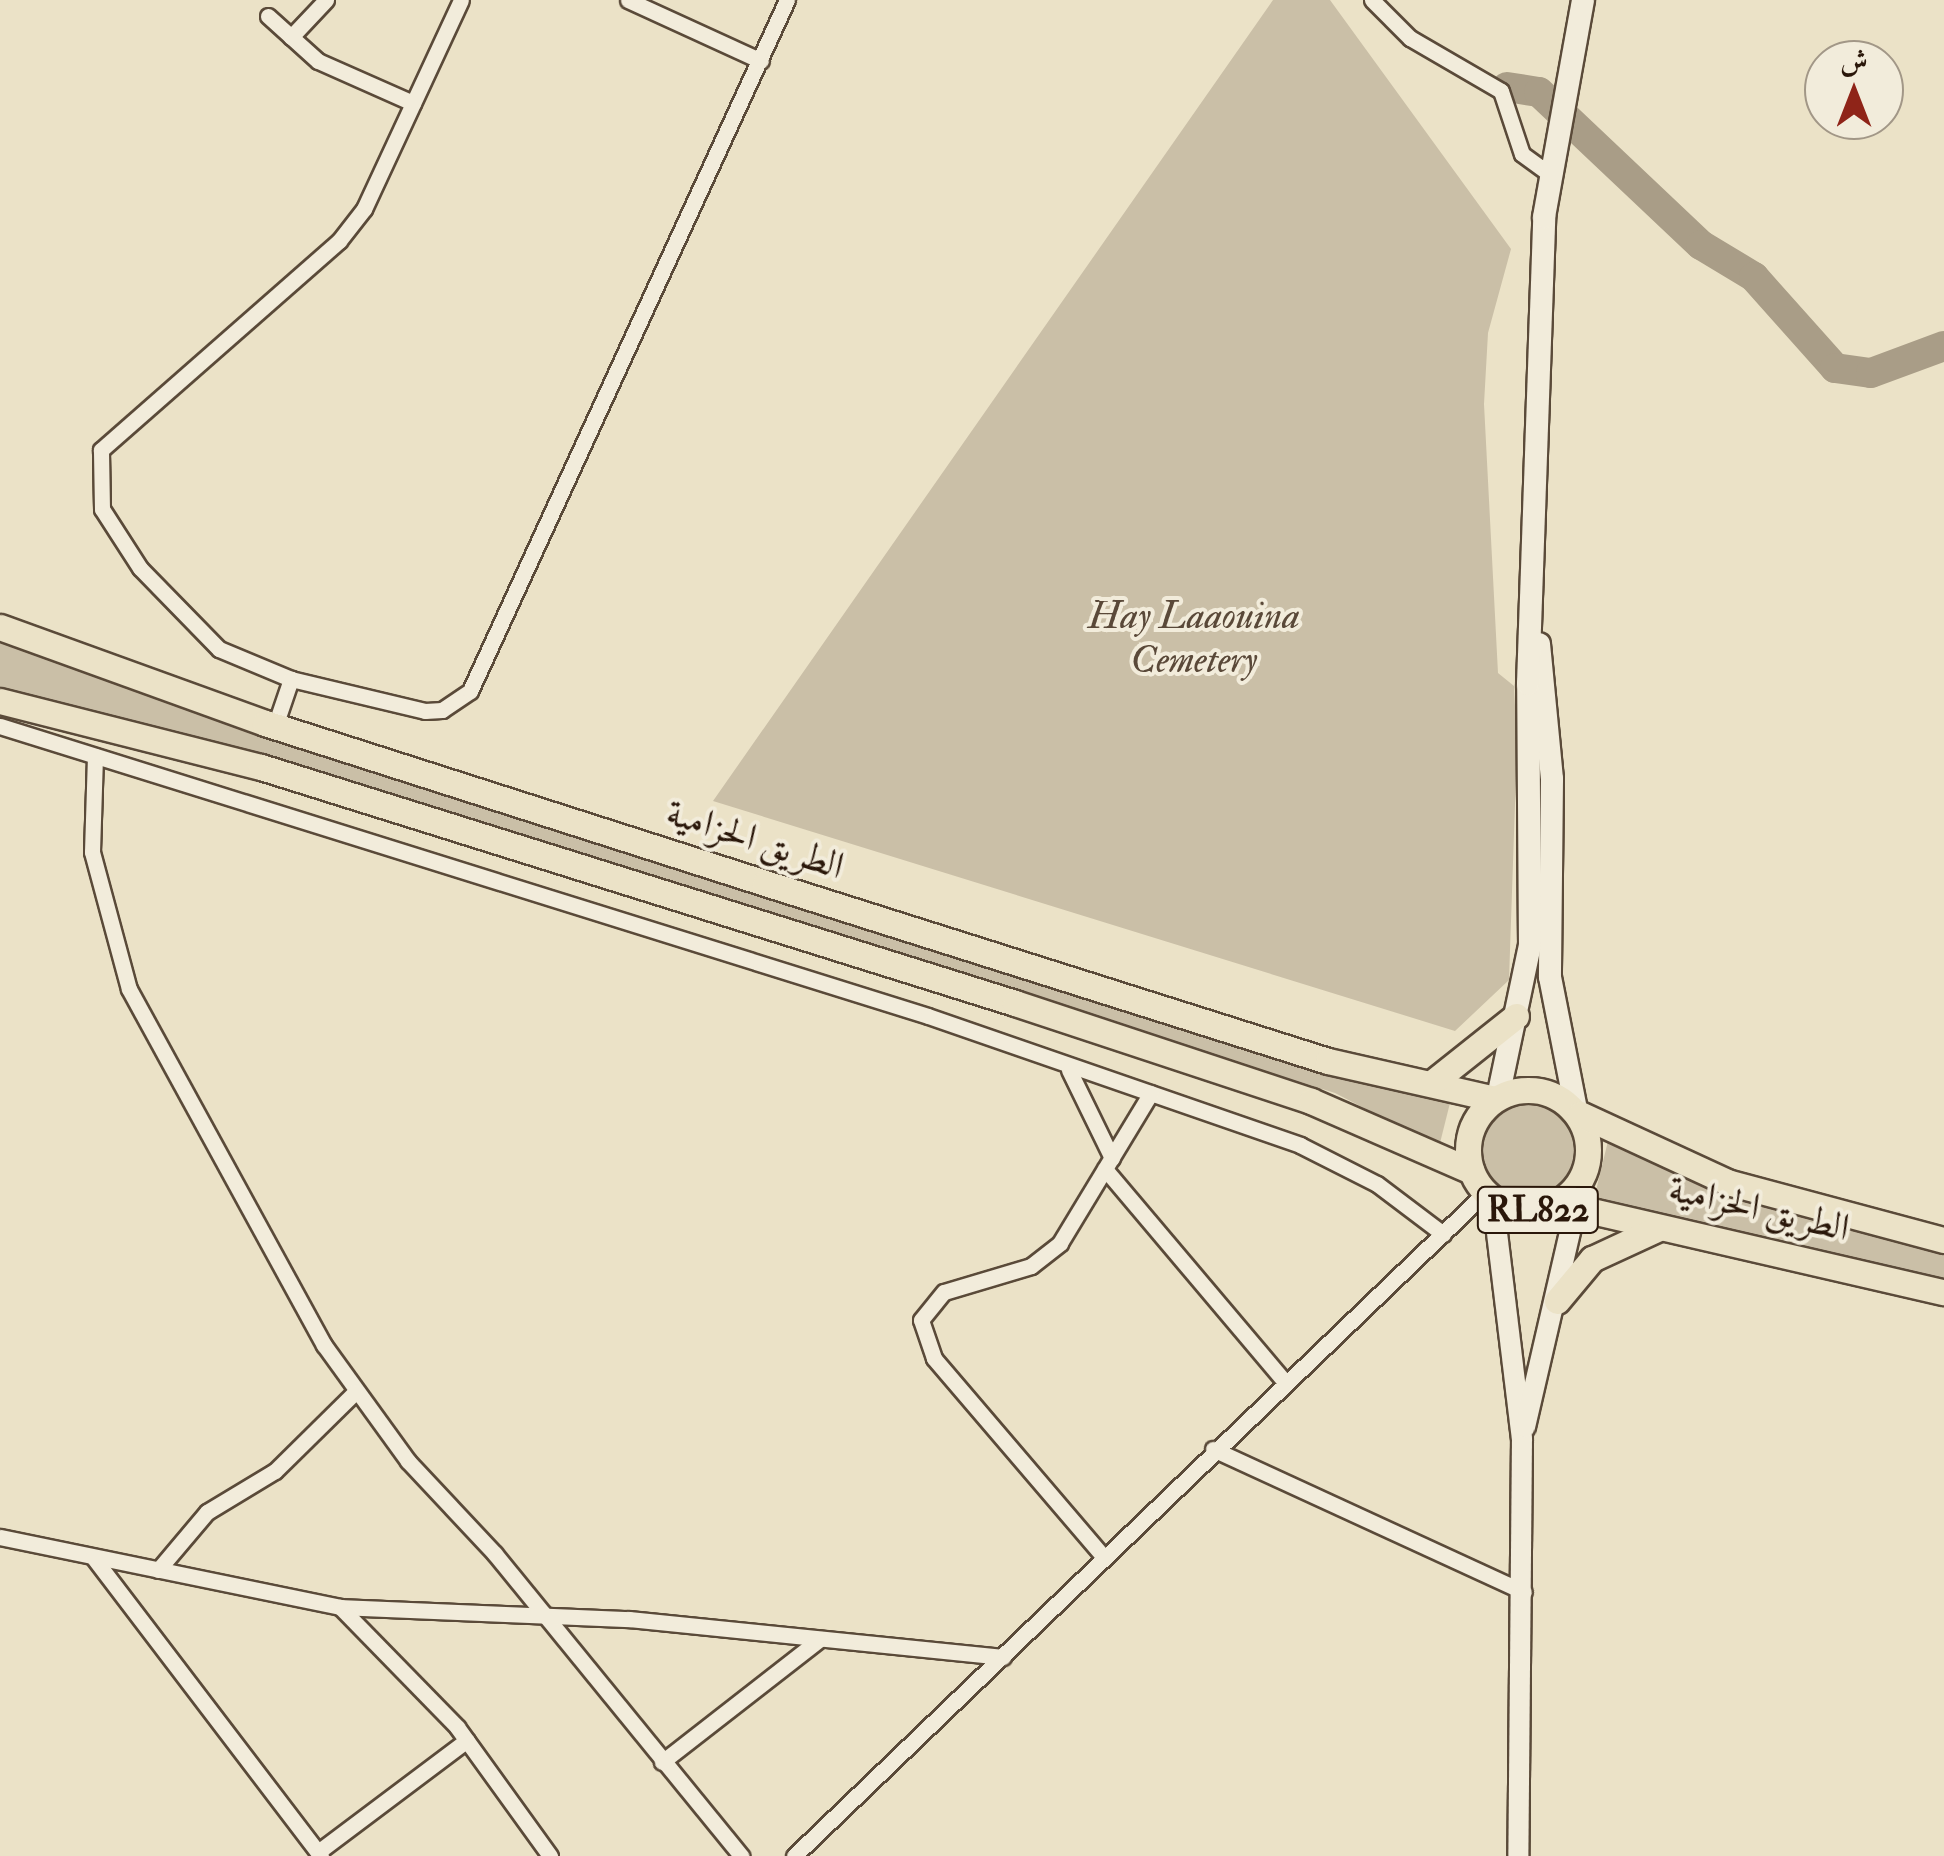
<!DOCTYPE html>
<meta charset="utf-8">
<style>
body{margin:0}
#map{position:relative;width:1944px;height:1856px;overflow:hidden;background:#ebe2c7;font-family:"IM FELL Double Pica",Amiri,serif}
div>[style]{position:absolute}
.green>*{inset:0;background:#cabfa7}
.round{border-radius:50%}
.river>*{height:30px;margin:-15px;padding:0 15px;transform-origin:15px;border-radius:15px;background:#a99d87}
.roads{filter:drop-shadow(2px 0 #5a4a39) drop-shadow(-2px 0 #5a4a39) drop-shadow(0 2px #5a4a39) drop-shadow(0 -2px #5a4a39)}
.minor>*{height:15px;margin:-7.5px;padding:0 7.5px;transform-origin:7.5px;border-radius:7.5px;background:#f2ecdb}
.tertiary>*{height:20px;margin:-10px;padding:0 10px;transform-origin:10px;border-radius:10px;background:#f2ecdb}
.secondary>*{height:22px;margin:-11px;padding:0 11px;transform-origin:11px;border-radius:11px;background:#f2ecdb}
.trunk>*{height:25px;margin:-12.5px;padding:0 12.5px;transform-origin:12.5px;border-radius:12.5px;background:#ebe2c7}
.trunk>.ring{margin:-12.5px;padding:0;box-sizing:content-box;background:none;border:25px solid #ebe2c7;border-radius:50%}
span{translate:-50% -50%;white-space:nowrap;text-align:center;line-height:1.15;-webkit-text-stroke:8px #f2ecdb;paint-order:stroke}
.shield-label span{padding:2px 8px;background:#f2ecdb;border:2px solid;border-radius:8px;-webkit-text-stroke-width:0}
.shield-label{font-size:35px;color:#2a170a;font-weight:700}
.park-label{font-size:38px;color:#5a4939;font-style:italic}
.street-label{font-size:38px;color:#2a170a}
.north{position:absolute;left:1804px;top:40px;width:100px;height:100px;box-sizing:border-box;background:#f2ecdb;border:2px solid #a29787;border-radius:50%;rotate:0deg;font-size:28px;font-weight:700;line-height:40px;text-align:center;color:#2a170a}
.north::after{content:'';display:block;margin:auto;width:35px;height:45px;background:#8f2418;clip-path:polygon(50% 0,100% 100%,50% 72%,0 100%)}
</style>
<div id="map">
<div class="green">
<i style="clip-path:polygon(1273px 0,1330px 0,1511px 249px,1488px 333px,1484px 404px,1498px 673px,1514px 686px,1517px 745px,1509px 980px,1455px 1031px,713px 801px)"></i>
<i style="clip-path:polygon(0 637px,548px 827px,1321px 1072px,1452px 1095px,1439px 1147px,1335px 1093px,346px 781px,178px 731px,0 693px)"></i>
<i class="round" style="left:1481px;top:1099px;width:96px;height:96px"></i>
<i style="clip-path:polygon(1608px 1141px,1705px 1186px,1944px 1252px,1944px 1285px,1592px 1207px)"></i>
</div>
<div class="river">
<i style="left:1507px;top:87px;width:32px;rotate:9deg"></i>
<i style="left:1539px;top:92px;width:223px;rotate:43.4deg"></i>
<i style="left:1701px;top:245px;width:62px;rotate:31.1deg"></i>
<i style="left:1754px;top:277px;width:122px;rotate:48.3deg"></i>
<i style="left:1835px;top:368px;width:36px;rotate:8deg"></i>
<i style="left:1871px;top:373px;width:78px;rotate:-20.3deg"></i>
</div>
<div class="roads">
<div class="minor">
<i style="left:628px;top:0;width:146px;rotate:24.6deg"></i>
<i style="left:1372px;top:0;width:54px;rotate:45deg"></i>
<i style="left:1410px;top:38px;width:105px;rotate:30.2deg"></i>
<i style="left:1501px;top:91px;width:66px;rotate:71.6deg"></i>
<i style="left:1522px;top:154px;width:34px;rotate:36deg"></i>
<i style="left:268px;top:16px;width:67px;rotate:42deg"></i>
<i style="left:318px;top:61px;width:104px;rotate:23.9deg"></i>
<i style="left:291px;top:37px;width:51px;rotate:-46.6deg"></i>
<i style="left:291px;top:679px;width:78px;rotate:-157.4deg"></i>
<i style="left:219px;top:649px;width:113px;rotate:-134.3deg"></i>
<i style="left:140px;top:568px;width:70px;rotate:-122.8deg"></i>
<i style="left:102px;top:509px;width:59px;rotate:-91deg"></i>
<i style="left:101px;top:450px;width:317px;rotate:-41.3deg"></i>
<i style="left:339px;top:241px;width:41px;rotate:-52deg"></i>
<i style="left:364px;top:209px;width:230px;rotate:-65.1deg"></i>
<i style="left:0;top:726px;width:972px;rotate:17.35deg"></i>
<i style="left:928px;top:1016px;width:394px;rotate:19.1deg"></i>
<i style="left:1300px;top:1145px;width:86px;rotate:26.9deg"></i>
<i style="left:1377px;top:1184px;width:83px;rotate:37.1deg"></i>
<i style="left:275px;top:726px;width:50px;rotate:-71.2deg"></i>
<i style="left:291px;top:679px;width:138px;rotate:13.4deg"></i>
<i style="left:425px;top:711px;width:17px;rotate:-3deg"></i>
<i style="left:442px;top:710px;width:34px;rotate:-34deg"></i>
<i style="left:470px;top:691px;width:760px;rotate:-65.36deg"></i>
<i style="left:95px;top:756px;width:96px;rotate:91.8deg"></i>
<i style="left:92px;top:852px;width:142px;rotate:74.9deg"></i>
<i style="left:129px;top:989px;width:406px;rotate:61.3deg"></i>
<i style="left:324px;top:1345px;width:143px;rotate:54.1deg"></i>
<i style="left:408px;top:1461px;width:127px;rotate:46.9deg"></i>
<i style="left:495px;top:1554px;width:390px;rotate:50.8deg"></i>
<i style="left:1069px;top:1070px;width:98px;rotate:64deg"></i>
<i style="left:1105px;top:1169px;width:279px;rotate:49.8deg"></i>
<i style="left:1213px;top:1449px;width:342px;rotate:24.7deg"></i>
<i style="left:0;top:1537px;width:347px;rotate:11.6deg"></i>
<i style="left:340px;top:1607px;width:289px;rotate:2.4deg"></i>
<i style="left:629px;top:1619px;width:376px;rotate:5.8deg"></i>
<i style="left:1102px;top:1555px;width:259px;rotate:-130.5deg"></i>
<i style="left:934px;top:1358px;width:40px;rotate:-108.9deg"></i>
<i style="left:921px;top:1320px;width:36px;rotate:-51deg"></i>
<i style="left:944px;top:1292px;width:91px;rotate:-16.6deg"></i>
<i style="left:1031px;top:1266px;width:37px;rotate:-38deg"></i>
<i style="left:1060px;top:1243px;width:175px;rotate:-58.8deg"></i>
<i style="left:93px;top:1557px;width:376px;rotate:52.7deg"></i>
<i style="left:158px;top:1570px;width:76px;rotate:-49.8deg"></i>
<i style="left:207px;top:1512px;width:79px;rotate:-31.1deg"></i>
<i style="left:275px;top:1471px;width:112px;rotate:-44.6deg"></i>
<i style="left:340px;top:1607px;width:168px;rotate:45.7deg"></i>
<i style="left:457px;top:1727px;width:159px;rotate:54.2deg"></i>
<i style="left:662px;top:1762px;width:200px;rotate:-37.9deg"></i>
<i style="left:318px;top:1852px;width:186px;rotate:-36.9deg"></i>
<i style="left:794px;top:1856px;width:958px;rotate:-43.82deg"></i>
</div>
<div class="tertiary">
<i style="left:1493px;top:1200px;width:240px;rotate:83.1deg"></i>
<i style="left:1522px;top:1438px;width:418px;rotate:90.5deg"></i>
<i style="left:1525px;top:1427px;width:259px;rotate:-77deg"></i>
</div>
<div class="secondary">
<i style="left:1539px;top:644px;width:136px;rotate:84.5deg"></i>
<i style="left:1552px;top:779px;width:198px;rotate:90.6deg"></i>
<i style="left:1550px;top:977px;width:136px;rotate:78.9deg"></i>
<i style="left:1498px;top:1097px;width:155px;rotate:-78.1deg"></i>
<i style="left:1530px;top:945px;width:261px;rotate:-90.4deg"></i>
<i style="left:1528px;top:684px;width:467px;rotate:-88deg"></i>
<i style="left:1544px;top:217px;width:220px;rotate:-79.8deg"></i>
</div>
<div class="trunk">
<i style="left:0;top:627px;width:282px;rotate:19.9deg"></i>
<i style="left:265px;top:723px;width:525px;rotate:17.74deg"></i>
<i style="left:765px;top:883px;width:590px;rotate:17.55deg"></i>
<i style="left:1328px;top:1061px;width:171px;rotate:12.8deg"></i>
<i style="left:0;top:701px;width:269px;rotate:14.2deg"></i>
<i style="left:261px;top:767px;width:790px;rotate:17.38deg"></i>
<i style="left:1015px;top:1003px;width:312px;rotate:18.3deg"></i>
<i style="left:1311px;top:1101px;width:175px;rotate:23.6deg"></i>
<i style="left:1433px;top:1082px;width:106px;rotate:-38.5deg"></i>
<i class="ring" style="left:1468px;top:1090px;width:95px;height:95px"></i>
<i style="left:1580px;top:1114px;width:162px;rotate:24.8deg"></i>
<i style="left:1727px;top:1182px;width:225px;rotate:15deg"></i>
<i style="left:1557px;top:1203px;width:397px;rotate:13deg"></i>
<i style="left:1557px;top:1301px;width:55px;rotate:-50.2deg"></i>
<i style="left:1592px;top:1259px;width:74px;rotate:-24.8deg"></i>
</div>
</div>
<div class="shield-label">
<span style="left:1538px;top:1210px">RL822</span>
</div>
<div class="park-label">
<span style="left:1194px;top:639px">Hay Laaouina<br>Cemetery</span>
</div>
<div class="street-label">
<span style="left:755px;top:840px;rotate:18deg">الطريق الحزامية</span>
<span style="left:1759px;top:1209px;rotate:13deg">الطريق الحزامية</span>
</div>
<div class="north">ش</div>
</div>
